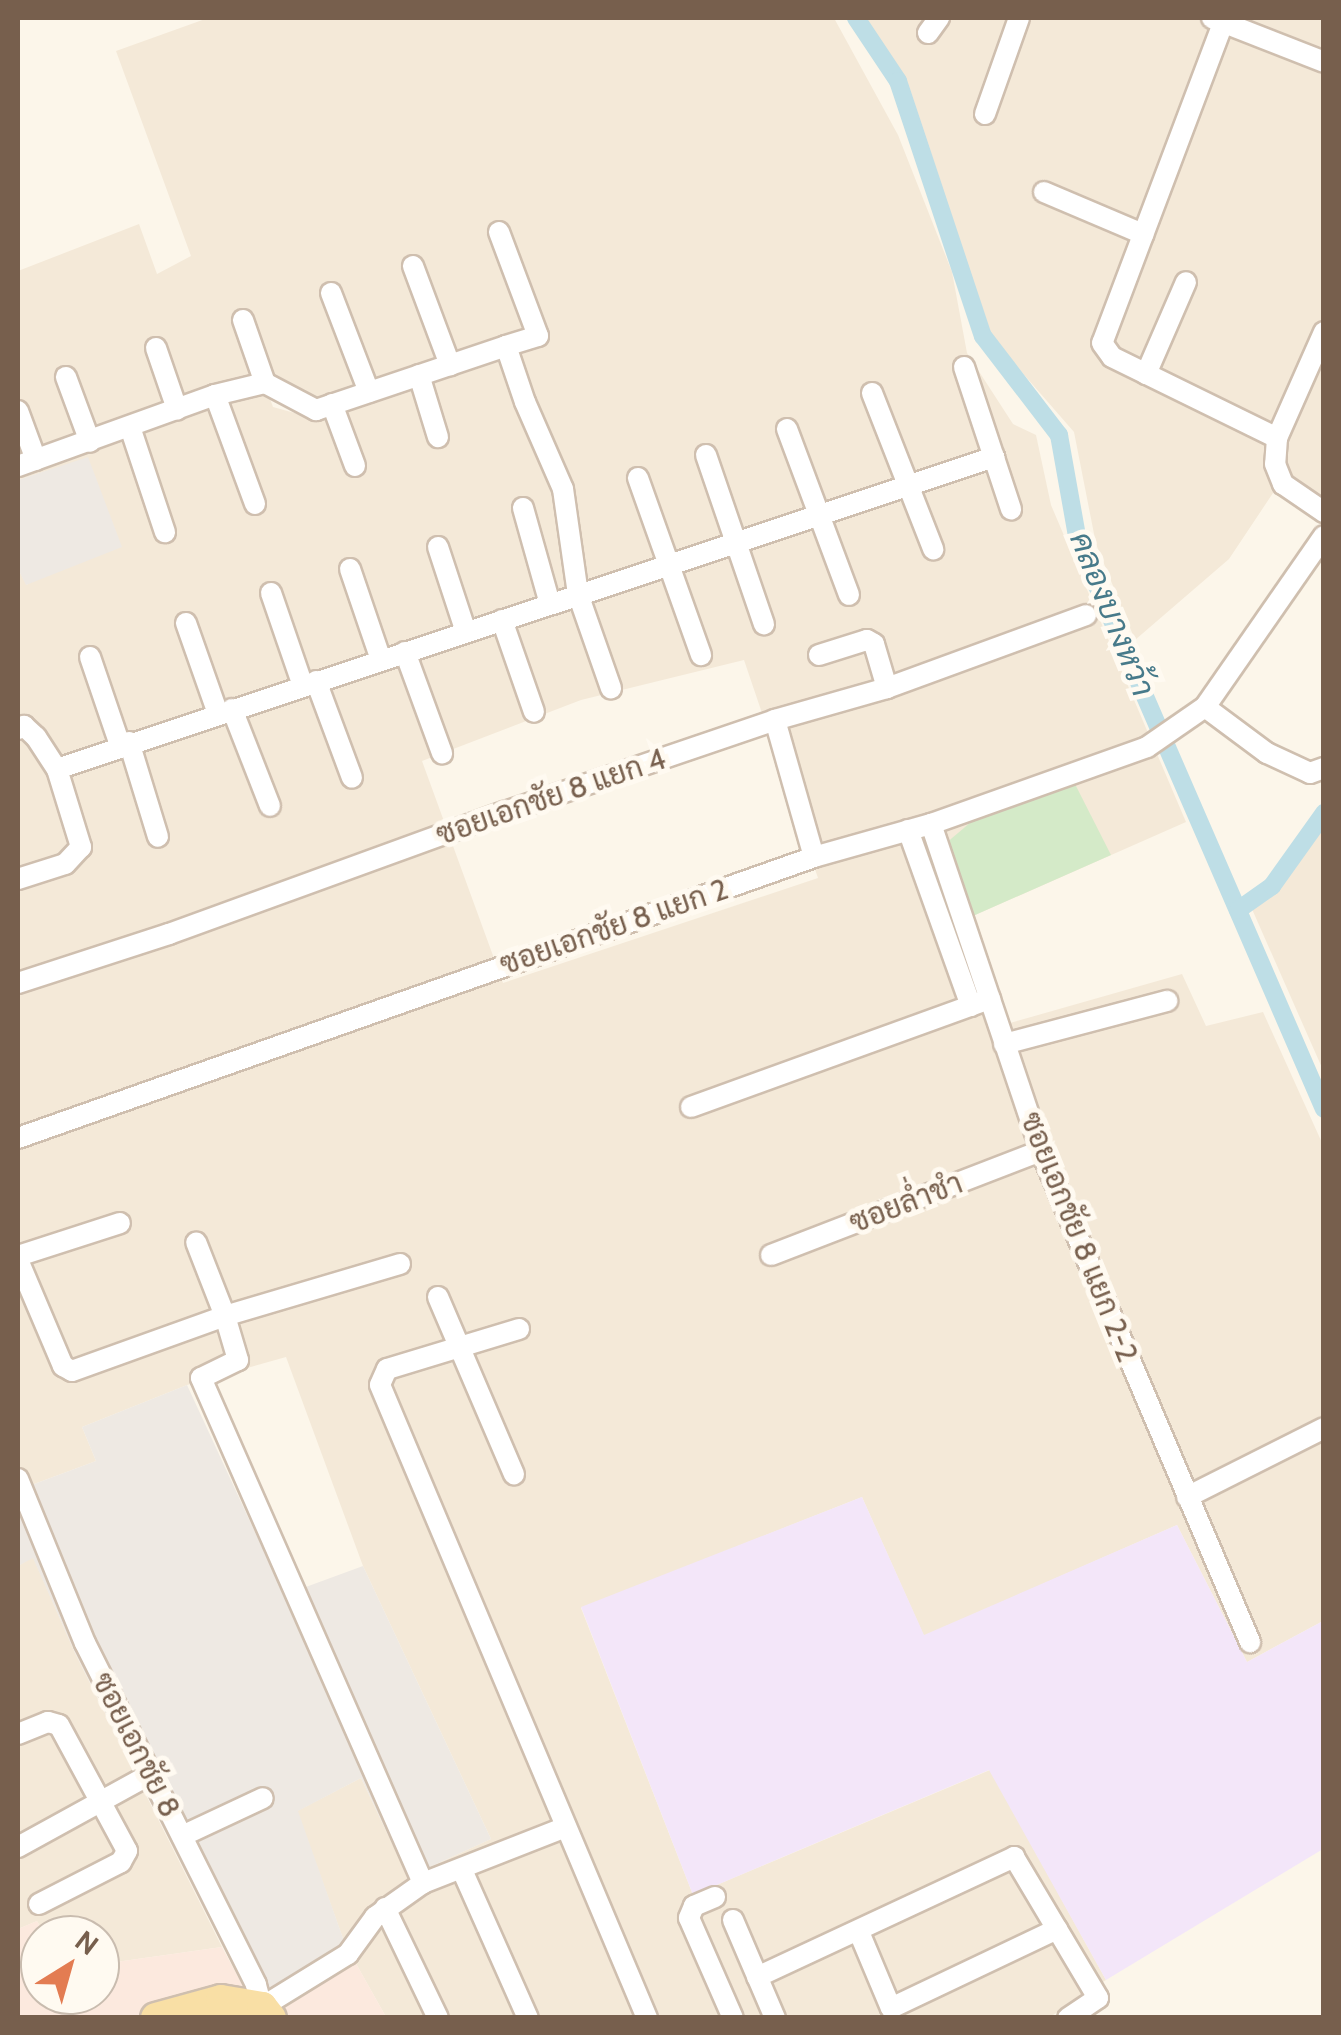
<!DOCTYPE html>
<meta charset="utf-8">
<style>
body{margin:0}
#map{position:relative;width:1341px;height:2035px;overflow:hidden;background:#fcf6ea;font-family:Cabin,Sarabun,sans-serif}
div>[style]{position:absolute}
.residential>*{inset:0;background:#f4e9d8}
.commercial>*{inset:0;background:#fce9de}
.industrial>*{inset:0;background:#eee9e3}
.education>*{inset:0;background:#f3e6f9}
.green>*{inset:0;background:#d4eac8}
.canal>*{height:18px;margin:-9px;padding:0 9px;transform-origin:9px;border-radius:9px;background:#bedee6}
.roads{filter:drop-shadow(2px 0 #cfbfaf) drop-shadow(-2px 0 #cfbfaf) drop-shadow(0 2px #cfbfaf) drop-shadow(0 -2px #cfbfaf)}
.minor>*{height:20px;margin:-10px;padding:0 10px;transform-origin:10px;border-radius:10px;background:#fff}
.primary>*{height:30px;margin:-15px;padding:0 15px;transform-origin:15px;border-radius:15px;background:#f9dfa5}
span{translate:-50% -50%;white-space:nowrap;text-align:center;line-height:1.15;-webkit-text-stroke:10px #fffaf1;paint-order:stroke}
.street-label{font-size:30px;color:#775f4d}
.water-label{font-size:32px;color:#477a8a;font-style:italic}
.frame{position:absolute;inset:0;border:20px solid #775f4d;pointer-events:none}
.north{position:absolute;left:20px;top:1915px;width:100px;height:100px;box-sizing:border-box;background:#fffaf1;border:2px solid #c9bcaf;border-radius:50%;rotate:37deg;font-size:28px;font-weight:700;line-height:40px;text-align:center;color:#775f4d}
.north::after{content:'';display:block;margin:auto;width:35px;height:45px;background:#e37c52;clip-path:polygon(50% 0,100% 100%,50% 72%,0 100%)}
</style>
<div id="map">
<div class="residential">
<i style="clip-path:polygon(evenodd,208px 18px,834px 18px,898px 135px,952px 272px,967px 353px,1013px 424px,1036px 435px,1051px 505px,1186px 822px,966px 919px,1010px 1023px,1182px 974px,1206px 1026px,1263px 1012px,1323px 1145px,1323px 1621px,1247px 1662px,1177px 1525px,924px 1636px,862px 1497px,581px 1608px,693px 1895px,990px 1770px,1106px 1980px,1050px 2017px,386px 2017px,345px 1944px,297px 1811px,361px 1778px,408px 1877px,491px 1839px,363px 1566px,286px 1357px,187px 1385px,82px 1427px,96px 1461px,18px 1490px,18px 569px,27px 585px,88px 458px,18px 480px,18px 271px,139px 224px,157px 274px,191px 256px,116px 51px,208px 18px,265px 385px,316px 410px,320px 420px,273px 407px,265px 385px,208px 18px,744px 660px,818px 878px,503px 983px,422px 761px,581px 700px,744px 660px)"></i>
<i style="clip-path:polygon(864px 18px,1323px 18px,1323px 524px,1273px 493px,1229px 559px,1135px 640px,1096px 544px,1074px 432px,991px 337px,903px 77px)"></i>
<i style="clip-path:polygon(1323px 808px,1323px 1070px,1248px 900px,1269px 884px)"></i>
<i style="clip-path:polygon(33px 1557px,75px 1653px,222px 1947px,109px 1963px,100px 1961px,100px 1935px,45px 1935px,37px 1921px,18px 1929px,18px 1566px)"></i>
</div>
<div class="commercial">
<i style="clip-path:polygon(37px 1921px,45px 1935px,40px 1935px,40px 1995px,100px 1995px,100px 1961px,109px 1963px,222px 1947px,244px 1988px,345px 1944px,386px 2017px,18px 2018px,18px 1929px)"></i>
</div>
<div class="industrial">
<i style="clip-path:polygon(88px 457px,122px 547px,26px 585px,18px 569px,18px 480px)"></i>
<i style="clip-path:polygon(187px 1385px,284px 1595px,363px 1566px,491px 1839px,408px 1877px,361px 1778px,298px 1811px,345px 1944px,270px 1988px,244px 1988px,75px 1653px,33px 1558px,18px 1566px,18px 1490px,96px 1461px,82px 1427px)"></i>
</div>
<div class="education">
<i style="clip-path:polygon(862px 1497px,924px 1635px,1177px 1525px,1247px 1662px,1323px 1621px,1323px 1849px,1106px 1980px,989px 1770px,693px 1895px,581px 1607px)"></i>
</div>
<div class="green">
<i style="clip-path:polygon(1075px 784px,1111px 855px,966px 919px,945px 844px,971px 822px)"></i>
</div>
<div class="canal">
<i style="left:856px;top:18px;width:76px;rotate:56.3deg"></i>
<i style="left:898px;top:81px;width:269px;rotate:71.6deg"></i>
<i style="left:983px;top:336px;width:125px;rotate:52.5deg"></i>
<i style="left:1059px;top:435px;width:109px;rotate:79.9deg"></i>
<i style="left:1078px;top:542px;width:618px;rotate:66.55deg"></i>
<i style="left:1238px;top:910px;width:42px;rotate:-35.2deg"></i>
<i style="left:1272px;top:886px;width:90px;rotate:-54.5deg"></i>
</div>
<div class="roads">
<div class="minor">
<i style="left:1212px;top:18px;width:120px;rotate:21.4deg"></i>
<i style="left:1225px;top:18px;width:347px;rotate:110.7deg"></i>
<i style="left:1102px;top:343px;width:17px;rotate:54deg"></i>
<i style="left:1112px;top:357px;width:184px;rotate:26.1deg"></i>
<i style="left:928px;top:33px;width:19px;rotate:-54deg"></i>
<i style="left:985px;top:114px;width:102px;rotate:-70.5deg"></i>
<i style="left:1044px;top:192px;width:108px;rotate:23deg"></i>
<i style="left:499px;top:232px;width:111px;rotate:69.4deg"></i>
<i style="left:538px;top:336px;width:34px;rotate:163deg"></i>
<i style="left:413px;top:266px;width:106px;rotate:69.5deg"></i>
<i style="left:331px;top:293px;width:106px;rotate:69deg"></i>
<i style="left:243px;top:320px;width:67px;rotate:70.8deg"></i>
<i style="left:1324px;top:332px;width:116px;rotate:113.9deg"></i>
<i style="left:1277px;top:438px;width:26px;rotate:94deg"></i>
<i style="left:1275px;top:464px;width:22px;rotate:68deg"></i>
<i style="left:1283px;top:484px;width:50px;rotate:34.3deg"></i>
<i style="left:156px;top:348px;width:65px;rotate:71deg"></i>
<i style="left:964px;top:367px;width:150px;rotate:71.7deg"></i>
<i style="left:1146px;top:374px;width:100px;rotate:-66.5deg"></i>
<i style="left:419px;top:375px;width:65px;rotate:73deg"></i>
<i style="left:66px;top:377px;width:69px;rotate:69.7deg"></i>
<i style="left:872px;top:393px;width:168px;rotate:68.6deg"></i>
<i style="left:215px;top:395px;width:116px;rotate:69.8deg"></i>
<i style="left:332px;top:404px;width:66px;rotate:69.6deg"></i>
<i style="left:18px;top:411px;width:52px;rotate:69.8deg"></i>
<i style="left:130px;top:427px;width:111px;rotate:71.6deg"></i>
<i style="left:787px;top:429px;width:177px;rotate:69.5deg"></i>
<i style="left:706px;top:455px;width:179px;rotate:71.1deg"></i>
<i style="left:18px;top:466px;width:209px;rotate:-19.8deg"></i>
<i style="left:215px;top:395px;width:51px;rotate:-13.5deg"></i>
<i style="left:265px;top:383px;width:58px;rotate:27.9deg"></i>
<i style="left:316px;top:410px;width:200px;rotate:-18.6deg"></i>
<i style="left:506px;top:346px;width:59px;rotate:71.3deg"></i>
<i style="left:525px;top:402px;width:95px;rotate:66.4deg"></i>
<i style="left:563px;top:489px;width:106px;rotate:81.9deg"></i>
<i style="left:578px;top:594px;width:100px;rotate:70.7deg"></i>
<i style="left:638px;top:478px;width:188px;rotate:70.4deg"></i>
<i style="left:523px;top:508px;width:100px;rotate:74.3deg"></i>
<i style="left:438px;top:547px;width:89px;rotate:71.8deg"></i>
<i style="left:350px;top:569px;width:96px;rotate:71.2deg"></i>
<i style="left:271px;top:593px;width:98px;rotate:71deg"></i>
<i style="left:502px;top:620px;width:97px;rotate:70.8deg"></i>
<i style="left:186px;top:623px;width:96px;rotate:70.6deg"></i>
<i style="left:405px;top:652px;width:108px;rotate:69.9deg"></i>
<i style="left:819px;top:655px;width:50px;rotate:-17.4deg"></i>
<i style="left:867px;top:640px;width:8px;rotate:30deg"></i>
<i style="left:874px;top:644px;width:46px;rotate:73.5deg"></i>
<i style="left:90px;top:657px;width:93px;rotate:71.2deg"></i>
<i style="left:316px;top:681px;width:103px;rotate:69.6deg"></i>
<i style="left:1205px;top:707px;width:77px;rotate:36.6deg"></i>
<i style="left:1267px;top:753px;width:47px;rotate:24.9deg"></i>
<i style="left:1310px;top:773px;width:15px;rotate:-20deg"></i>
<i style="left:232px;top:709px;width:104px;rotate:68.6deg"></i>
<i style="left:775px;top:720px;width:142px;rotate:74.1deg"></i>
<i style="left:18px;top:729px;width:7px;rotate:-27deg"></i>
<i style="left:24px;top:726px;width:16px;rotate:43deg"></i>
<i style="left:36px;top:737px;width:38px;rotate:57deg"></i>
<i style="left:57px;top:769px;width:82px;rotate:72.9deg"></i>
<i style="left:81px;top:847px;width:23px;rotate:133deg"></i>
<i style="left:65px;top:864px;width:49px;rotate:162.3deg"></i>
<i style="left:129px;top:742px;width:99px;rotate:73deg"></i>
<i style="left:57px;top:769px;width:988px;rotate:-18.42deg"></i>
<i style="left:931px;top:824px;width:345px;rotate:71.4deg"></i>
<i style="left:1041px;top:1151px;width:534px;rotate:66.94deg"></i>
<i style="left:908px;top:830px;width:187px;rotate:70.3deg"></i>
<i style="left:18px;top:983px;width:159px;rotate:-18deg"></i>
<i style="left:169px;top:934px;width:357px;rotate:-20deg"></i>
<i style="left:505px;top:812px;width:285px;rotate:-18.8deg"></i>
<i style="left:775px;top:720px;width:116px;rotate:-15.9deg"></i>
<i style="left:887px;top:688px;width:212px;rotate:-20.1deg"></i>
<i style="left:1004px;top:1044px;width:169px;rotate:-14.8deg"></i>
<i style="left:691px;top:1107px;width:318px;rotate:-19.9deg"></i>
<i style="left:18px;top:1138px;width:844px;rotate:-19.44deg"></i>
<i style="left:814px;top:857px;width:122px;rotate:-15.8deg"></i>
<i style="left:931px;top:824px;width:229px;rotate:-19.6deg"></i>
<i style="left:1147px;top:747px;width:70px;rotate:-34.6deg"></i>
<i style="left:1205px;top:707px;width:208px;rotate:-55.2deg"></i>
<i style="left:771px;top:1255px;width:289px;rotate:-21.1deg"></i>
<i style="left:18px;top:1256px;width:107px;rotate:-17.9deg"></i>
<i style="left:18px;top:1260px;width:115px;rotate:67deg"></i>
<i style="left:63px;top:1366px;width:10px;rotate:29deg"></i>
<i style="left:72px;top:1371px;width:163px;rotate:-19.8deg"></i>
<i style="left:225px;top:1316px;width:79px;rotate:-111.4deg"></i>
<i style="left:400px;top:1264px;width:183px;rotate:163.5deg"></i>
<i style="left:225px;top:1316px;width:46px;rotate:73.5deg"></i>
<i style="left:238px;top:1360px;width:41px;rotate:154.1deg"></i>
<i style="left:201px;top:1378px;width:552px;rotate:66.27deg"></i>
<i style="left:438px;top:1297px;width:193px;rotate:66.8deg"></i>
<i style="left:519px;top:1329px;width:138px;rotate:163.1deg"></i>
<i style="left:387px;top:1369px;width:17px;rotate:114deg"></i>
<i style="left:380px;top:1385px;width:687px;rotate:67.13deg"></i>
<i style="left:18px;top:1479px;width:177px;rotate:67.8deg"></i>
<i style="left:85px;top:1643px;width:382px;rotate:63.4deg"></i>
<i style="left:256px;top:1985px;width:23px;rotate:75deg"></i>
<i style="left:262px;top:2007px;width:101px;rotate:-31.6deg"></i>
<i style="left:348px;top:1954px;width:46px;rotate:-53.9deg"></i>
<i style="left:375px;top:1917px;width:59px;rotate:-35.3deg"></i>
<i style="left:423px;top:1883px;width:150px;rotate:-21.4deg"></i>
<i style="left:1187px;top:1497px;width:153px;rotate:-26.7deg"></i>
<i style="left:18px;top:1734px;width:32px;rotate:-22deg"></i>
<i style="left:48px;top:1722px;width:11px;rotate:15deg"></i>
<i style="left:59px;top:1725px;width:143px;rotate:61.6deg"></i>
<i style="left:127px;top:1851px;width:13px;rotate:119deg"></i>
<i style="left:121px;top:1862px;width:92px;rotate:152.9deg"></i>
<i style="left:182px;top:1836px;width:89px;rotate:-25.1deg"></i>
<i style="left:18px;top:1847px;width:152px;rotate:-28.8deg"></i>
<i style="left:462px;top:1870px;width:162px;rotate:66deg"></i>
<i style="left:715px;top:1897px;width:23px;rotate:157deg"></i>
<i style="left:694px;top:1906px;width:13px;rotate:113deg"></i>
<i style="left:689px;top:1918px;width:109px;rotate:66.3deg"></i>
<i style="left:385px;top:1908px;width:122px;rotate:64.3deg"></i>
<i style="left:733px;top:1920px;width:107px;rotate:66.8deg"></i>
<i style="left:859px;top:1932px;width:82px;rotate:67.2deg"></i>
<i style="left:891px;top:2008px;width:184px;rotate:-25.4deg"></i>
<i style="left:757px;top:1977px;width:284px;rotate:-25deg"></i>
<i style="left:1014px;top:1857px;width:164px;rotate:59.2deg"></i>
<i style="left:1098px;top:1998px;width:36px;rotate:146deg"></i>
</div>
<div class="primary">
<i style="left:156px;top:2018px;width:67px;rotate:-15.5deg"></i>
<i style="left:221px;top:2000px;width:42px;rotate:9.7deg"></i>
<i style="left:262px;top:2007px;width:14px;rotate:51deg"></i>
</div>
</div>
<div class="street-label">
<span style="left:551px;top:797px;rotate:-19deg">ซอยเอกชัย 8 แยก 4</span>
<span style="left:614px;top:927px;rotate:-19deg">ซอยเอกชัย 8 แยก 2</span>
<span style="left:906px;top:1203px;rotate:-21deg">ซอยล่ำชำ</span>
<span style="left:1079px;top:1237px;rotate:68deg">ซอยเอกชัย 8 แยก 2-2</span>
<span style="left:136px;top:1745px;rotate:63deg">ซอยเอกชัย 8</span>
</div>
<div class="water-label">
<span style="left:1112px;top:614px;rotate:68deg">คลองบางหว้า</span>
</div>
<div class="frame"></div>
<div class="north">N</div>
</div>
